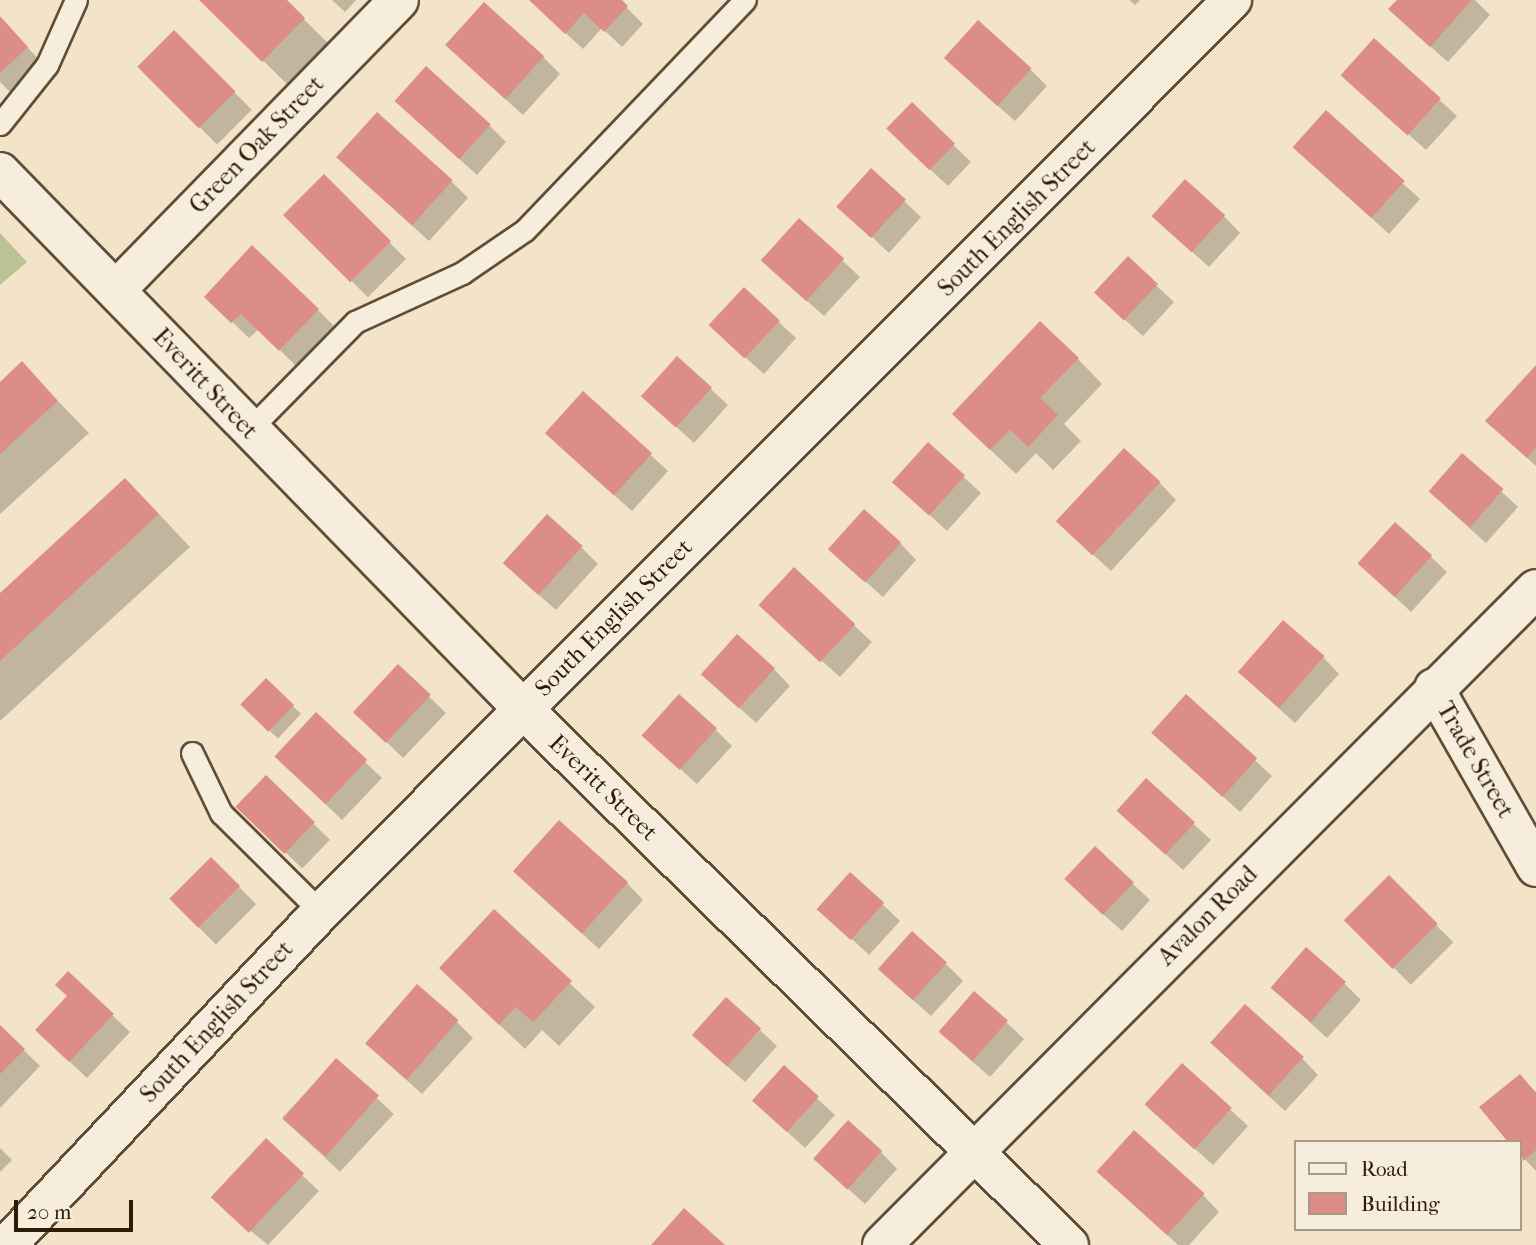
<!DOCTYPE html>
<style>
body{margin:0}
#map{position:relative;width:1536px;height:1245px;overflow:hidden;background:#f3e3c9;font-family:"IM FELL French Canon",serif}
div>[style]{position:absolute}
.green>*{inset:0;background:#bbc396}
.shadow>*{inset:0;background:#0003;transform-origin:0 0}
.building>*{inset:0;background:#dc8e86;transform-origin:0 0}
.roads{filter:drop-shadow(2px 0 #5f4e35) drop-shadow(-2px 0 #5f4e35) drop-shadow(0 2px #5f4e35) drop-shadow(0 -2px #5f4e35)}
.service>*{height:21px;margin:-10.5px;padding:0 10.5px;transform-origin:10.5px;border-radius:10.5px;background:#f7eddc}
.minor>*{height:38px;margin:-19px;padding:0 19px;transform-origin:19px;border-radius:19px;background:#f7eddc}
.tertiary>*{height:38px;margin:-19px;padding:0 19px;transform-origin:19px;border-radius:19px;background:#f7eddc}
span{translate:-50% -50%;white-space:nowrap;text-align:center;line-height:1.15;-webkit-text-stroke:5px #f7eddc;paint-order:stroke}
.street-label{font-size:24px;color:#2e1d04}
.legend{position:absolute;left:1294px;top:1140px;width:228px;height:91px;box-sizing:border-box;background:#f7eddc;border:2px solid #a79a86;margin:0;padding:9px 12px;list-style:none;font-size:21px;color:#2e1d04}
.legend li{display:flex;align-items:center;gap:14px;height:35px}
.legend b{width:35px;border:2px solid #a79a86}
.scale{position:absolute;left:14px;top:1200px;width:119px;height:32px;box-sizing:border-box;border:4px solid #2e1d04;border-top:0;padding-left:9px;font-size:21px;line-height:24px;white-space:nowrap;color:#2e1d04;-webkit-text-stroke:5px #f7eddc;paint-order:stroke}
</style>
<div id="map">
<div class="green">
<i style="clip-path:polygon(0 233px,27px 262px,0 285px)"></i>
</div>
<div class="shadow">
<i style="clip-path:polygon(201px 0,284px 0,329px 44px,288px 85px)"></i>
<i style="clip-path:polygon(332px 0,356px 0,345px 12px)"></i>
<i style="clip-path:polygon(530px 0,619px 0,643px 24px,622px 47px,602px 28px,583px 49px)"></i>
<i style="clip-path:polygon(1129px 0,1140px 0,1135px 5px)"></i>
<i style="clip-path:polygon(1399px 0,1475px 0,1490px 15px,1448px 62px,1407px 26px)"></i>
<i style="clip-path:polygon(0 18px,44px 65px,12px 94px,0 82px)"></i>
<i style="left:174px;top:32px;width:110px;height:49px;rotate:45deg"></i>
<i style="clip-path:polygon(1375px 40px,1457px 116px,1426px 150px,1360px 91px)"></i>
<i style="clip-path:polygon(543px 57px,560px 74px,523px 115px,464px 62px)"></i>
<i style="clip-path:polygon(1030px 69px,1047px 86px,1015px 121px,963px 75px)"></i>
<i style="clip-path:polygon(912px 105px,971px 162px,948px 186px,905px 146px)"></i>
<i style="clip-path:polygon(1326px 113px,1420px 199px,1389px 234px,1312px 164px)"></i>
<i style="clip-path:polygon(414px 118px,489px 125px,506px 142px,477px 175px)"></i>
<i style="clip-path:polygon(871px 170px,921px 217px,889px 253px,856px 222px)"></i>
<i style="clip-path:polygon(355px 174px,451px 181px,468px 198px,429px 241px)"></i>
<i style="left:324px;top:177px;width:116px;height:54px;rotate:45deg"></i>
<i style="clip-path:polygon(1224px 216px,1240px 233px,1209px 267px,1171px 233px)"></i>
<i style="clip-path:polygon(799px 220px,860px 277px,824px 316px,780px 277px)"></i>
<i style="clip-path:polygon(1128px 259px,1174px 302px,1143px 336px,1114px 310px)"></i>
<i style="clip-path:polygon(744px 290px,796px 338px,764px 374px,728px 342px)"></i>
<i style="clip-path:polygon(318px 310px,335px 327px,297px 367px,259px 329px,249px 338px,223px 313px)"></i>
<i style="clip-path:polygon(677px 358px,728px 405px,694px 443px,660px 412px)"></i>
<i style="clip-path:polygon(1078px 359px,1102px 384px,1064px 424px,1081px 441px,1053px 470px,1036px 453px,1016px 474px,979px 439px)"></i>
<i style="clip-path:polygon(22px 364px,89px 433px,0 514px,0 384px)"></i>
<i style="clip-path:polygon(1536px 367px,1536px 466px,1504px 437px)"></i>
<i style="clip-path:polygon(583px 393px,668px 471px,632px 511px,564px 450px)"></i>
<i style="clip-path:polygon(928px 444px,981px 493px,947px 531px,911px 498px)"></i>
<i style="clip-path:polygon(1160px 483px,1176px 500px,1111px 571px,1075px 538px)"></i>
<i style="clip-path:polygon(1501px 491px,1518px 507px,1486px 543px,1447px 508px)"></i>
<i style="clip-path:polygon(157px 512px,190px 547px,0 721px,0 595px)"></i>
<i style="clip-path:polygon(900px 543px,916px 560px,883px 597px,847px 565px)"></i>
<i style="clip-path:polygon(581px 547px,598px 564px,556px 610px,522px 580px)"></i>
<i style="clip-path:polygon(1430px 556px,1447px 572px,1411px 612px,1378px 581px)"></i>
<i style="clip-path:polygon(794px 570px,872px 642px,840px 677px,778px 622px)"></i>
<i style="clip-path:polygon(1323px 657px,1339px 674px,1295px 723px,1256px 688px)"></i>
<i style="clip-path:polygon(398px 667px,446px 713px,403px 758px,372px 728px)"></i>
<i style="clip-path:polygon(774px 669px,790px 686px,756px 723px,721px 691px)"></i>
<i style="left:266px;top:681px;width:48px;height:34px;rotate:43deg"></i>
<i style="clip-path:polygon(1186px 697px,1272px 776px,1240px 812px,1170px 749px)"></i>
<i style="clip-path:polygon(715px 729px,732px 746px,697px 784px,661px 752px)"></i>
<i style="clip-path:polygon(365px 762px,382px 778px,342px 820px,293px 773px)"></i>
<i style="left:266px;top:778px;width:89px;height:40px;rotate:44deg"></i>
<i style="clip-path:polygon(1147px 781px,1211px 840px,1183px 870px,1136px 827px)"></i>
<i style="clip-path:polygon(1095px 848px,1150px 900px,1122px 931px,1083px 896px)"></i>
<i style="left:211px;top:859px;width:64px;height:57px;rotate:45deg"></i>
<i style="clip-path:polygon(851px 874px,900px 921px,869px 955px,837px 925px)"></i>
<i style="left:1389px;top:878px;width:91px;height:60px;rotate:45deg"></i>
<i style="clip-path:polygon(627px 883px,643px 900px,599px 949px,532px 888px)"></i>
<i style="clip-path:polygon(494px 912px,595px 1007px,559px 1046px,542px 1030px,525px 1049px,466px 993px)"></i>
<i style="clip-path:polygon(946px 964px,963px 981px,931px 1016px,897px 986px)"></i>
<i style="clip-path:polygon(68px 973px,130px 1032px,87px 1078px,54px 1047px,69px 996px)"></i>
<i style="clip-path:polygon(1344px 983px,1361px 1000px,1327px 1038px,1289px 1003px)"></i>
<i style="clip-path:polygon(975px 993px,1024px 1039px,990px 1077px,957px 1048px)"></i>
<i style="clip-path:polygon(727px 999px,777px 1046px,745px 1082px,711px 1052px)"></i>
<i style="clip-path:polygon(456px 1021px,473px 1038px,422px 1094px,383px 1059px)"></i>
<i style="clip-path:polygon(0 1027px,40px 1066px,0 1108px)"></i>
<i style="clip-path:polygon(1302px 1058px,1318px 1075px,1285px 1111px,1229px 1060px)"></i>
<i style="left:336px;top:1060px;width:79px;height:79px;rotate:43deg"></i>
<i style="clip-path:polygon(1183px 1066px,1248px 1126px,1213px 1165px,1164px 1121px)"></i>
<i style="clip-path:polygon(784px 1068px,835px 1115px,805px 1148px,771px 1117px)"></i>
<i style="clip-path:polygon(1520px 1076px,1536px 1092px,1536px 1171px,1520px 1154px)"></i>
<i style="clip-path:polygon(0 1148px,12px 1160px,0 1172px)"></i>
<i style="clip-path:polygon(881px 1152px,897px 1169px,865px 1204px,833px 1175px)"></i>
<i style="clip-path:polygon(302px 1175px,319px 1191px,268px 1245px,229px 1213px)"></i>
<i style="clip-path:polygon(1116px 1188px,1203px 1195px,1219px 1212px,1189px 1245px,1178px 1245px)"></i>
</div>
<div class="building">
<i style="clip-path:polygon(199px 0,287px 0,305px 18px,262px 62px)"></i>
<i style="clip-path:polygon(529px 0,622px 0,628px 6px,604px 32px,584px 13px,565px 34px)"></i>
<i style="clip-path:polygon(1397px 0,1472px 0,1430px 47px,1388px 9px)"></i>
<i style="left:484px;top:2px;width:81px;height:58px;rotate:42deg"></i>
<i style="clip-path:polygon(0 16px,28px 47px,0 73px)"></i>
<i style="left:978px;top:20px;width:72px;height:51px;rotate:42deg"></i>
<i style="left:174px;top:30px;width:87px;height:52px;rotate:45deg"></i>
<i style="left:1374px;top:38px;width:90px;height:50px;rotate:42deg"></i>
<i style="left:426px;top:66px;width:87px;height:47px;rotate:42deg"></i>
<i style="left:912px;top:102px;width:60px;height:37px;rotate:44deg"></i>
<i style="left:1326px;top:110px;width:106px;height:50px;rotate:42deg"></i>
<i style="left:377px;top:112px;width:102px;height:61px;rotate:42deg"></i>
<i style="left:871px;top:168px;width:47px;height:52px;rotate:42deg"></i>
<i style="left:324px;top:174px;width:95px;height:58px;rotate:45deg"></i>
<i style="left:1185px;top:179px;width:54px;height:50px;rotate:42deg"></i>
<i style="left:799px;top:218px;width:61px;height:57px;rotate:42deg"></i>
<i style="clip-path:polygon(252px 245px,319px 309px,279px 351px,241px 314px,231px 323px,204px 297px)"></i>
<i style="left:1128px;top:256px;width:41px;height:50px;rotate:43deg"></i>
<i style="left:744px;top:287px;width:49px;height:52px;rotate:43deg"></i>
<i style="clip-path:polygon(1040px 321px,1079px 358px,1040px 398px,1058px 415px,1028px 447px,1010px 430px,990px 450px,952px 414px)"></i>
<i style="left:677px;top:356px;width:47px;height:54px;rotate:42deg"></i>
<i style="clip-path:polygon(22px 361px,58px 401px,0 454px,0 382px)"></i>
<i style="clip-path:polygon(1536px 365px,1536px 448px,1527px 458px,1485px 421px)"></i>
<i style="left:583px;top:391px;width:93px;height:57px;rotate:42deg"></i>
<i style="left:928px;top:442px;width:50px;height:54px;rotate:42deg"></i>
<i style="left:1124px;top:448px;width:50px;height:100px;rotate:43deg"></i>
<i style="left:1462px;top:453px;width:55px;height:51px;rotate:41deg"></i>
<i style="clip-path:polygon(125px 478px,159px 514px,0 661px,0 593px)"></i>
<i style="left:864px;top:509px;width:50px;height:54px;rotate:42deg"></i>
<i style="left:547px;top:514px;width:48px;height:66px;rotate:42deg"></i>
<i style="left:1395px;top:522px;width:50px;height:56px;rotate:42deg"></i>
<i style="left:794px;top:567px;width:84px;height:52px;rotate:43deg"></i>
<i style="left:1283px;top:620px;width:55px;height:69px;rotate:41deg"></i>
<i style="left:737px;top:634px;width:51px;height:54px;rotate:42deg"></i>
<i style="left:398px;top:664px;width:45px;height:66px;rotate:43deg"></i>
<i style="left:266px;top:678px;width:39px;height:37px;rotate:44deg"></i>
<i style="left:679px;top:694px;width:51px;height:56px;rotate:42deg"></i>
<i style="left:1186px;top:694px;width:96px;height:52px;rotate:42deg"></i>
<i style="left:316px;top:712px;width:70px;height:61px;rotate:43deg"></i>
<i style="left:266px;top:775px;width:68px;height:44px;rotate:44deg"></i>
<i style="left:1146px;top:778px;width:66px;height:44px;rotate:42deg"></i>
<i style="left:559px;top:820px;width:93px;height:69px;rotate:42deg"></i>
<i style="left:1095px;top:846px;width:53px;height:45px;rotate:43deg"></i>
<i style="left:211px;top:857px;width:41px;height:59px;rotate:45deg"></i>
<i style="left:850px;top:872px;width:46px;height:50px;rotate:42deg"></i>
<i style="left:1389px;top:875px;width:69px;height:64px;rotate:45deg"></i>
<i style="clip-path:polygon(494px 909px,572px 981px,533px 1022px,516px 1007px,499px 1025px,439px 968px)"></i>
<i style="left:912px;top:931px;width:47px;height:51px;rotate:42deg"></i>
<i style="left:1306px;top:947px;width:53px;height:54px;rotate:41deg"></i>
<i style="clip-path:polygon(68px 971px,114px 1014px,69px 1062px,35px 1030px,67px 996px,55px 985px)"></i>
<i style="left:417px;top:984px;width:55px;height:79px;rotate:41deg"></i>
<i style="left:974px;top:991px;width:45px;height:54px;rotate:41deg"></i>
<i style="left:726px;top:997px;width:47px;height:51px;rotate:42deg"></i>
<i style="left:1245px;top:1004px;width:79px;height:52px;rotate:42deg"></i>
<i style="clip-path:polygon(0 1025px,25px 1049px,0 1074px)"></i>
<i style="left:336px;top:1058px;width:57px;height:81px;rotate:41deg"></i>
<i style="left:1182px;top:1063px;width:67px;height:56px;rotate:42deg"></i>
<i style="left:784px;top:1065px;width:47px;height:48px;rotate:42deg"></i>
<i style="clip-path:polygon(1520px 1074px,1536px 1093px,1536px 1150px,1523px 1161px,1520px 1142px,1508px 1142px,1479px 1107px)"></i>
<i style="left:848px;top:1120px;width:46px;height:52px;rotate:42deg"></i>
<i style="left:1134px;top:1130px;width:95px;height:56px;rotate:42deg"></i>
<i style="left:266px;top:1138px;width:52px;height:81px;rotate:43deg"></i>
<i style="clip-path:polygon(684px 1208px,725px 1245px,651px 1245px)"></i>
</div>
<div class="roads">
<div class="service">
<i style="left:0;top:124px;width:75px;rotate:-51.5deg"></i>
<i style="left:47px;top:65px;width:71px;rotate:-66deg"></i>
<i style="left:248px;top:431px;width:153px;rotate:-45.5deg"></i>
<i style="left:355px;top:322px;width:118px;rotate:-24.6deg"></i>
<i style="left:462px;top:273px;width:76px;rotate:-34.3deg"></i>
<i style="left:525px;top:230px;width:318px;rotate:-46.3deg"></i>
<i style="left:192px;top:753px;width:67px;rotate:64.2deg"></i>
<i style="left:221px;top:813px;width:141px;rotate:44.7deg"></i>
</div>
<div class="minor">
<i style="left:0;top:172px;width:750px;rotate:45.76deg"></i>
<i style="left:523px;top:709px;width:765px;rotate:44.47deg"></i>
<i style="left:116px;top:290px;width:405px;rotate:-45.7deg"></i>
<i style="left:1434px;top:688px;width:206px;rotate:60.3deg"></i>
<i style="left:882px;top:1245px;width:926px;rotate:-45.09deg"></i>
</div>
<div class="tertiary">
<i style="left:7px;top:1245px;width:458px;rotate:-46.7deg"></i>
<i style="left:321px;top:912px;width:1289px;rotate:-45.03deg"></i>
</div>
</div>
<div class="street-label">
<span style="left:257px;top:145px;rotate:-46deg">Green Oak Street</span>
<span style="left:1017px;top:218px;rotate:-45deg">South English Street</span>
<span style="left:205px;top:384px;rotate:47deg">Everitt Street</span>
<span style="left:614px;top:618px;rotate:-45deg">South English Street</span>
<span style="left:1475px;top:760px;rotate:60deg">Trade Street</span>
<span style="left:603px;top:788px;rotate:44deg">Everitt Street</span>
<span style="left:1208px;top:916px;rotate:-45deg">Avalon Road</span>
<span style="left:217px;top:1022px;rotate:-47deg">South English Street</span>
</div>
<ul class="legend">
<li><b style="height:9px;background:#f7eddc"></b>Road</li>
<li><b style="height:19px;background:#dc8e86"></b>Building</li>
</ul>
<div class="scale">20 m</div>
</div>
